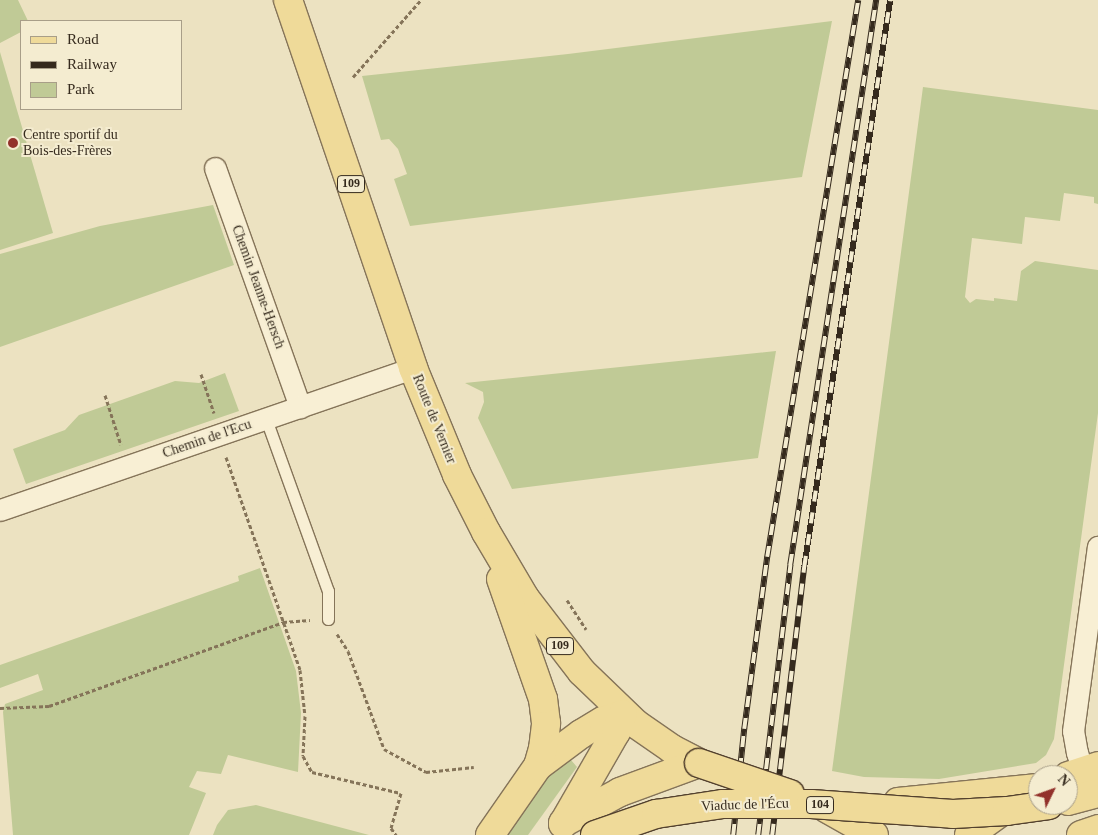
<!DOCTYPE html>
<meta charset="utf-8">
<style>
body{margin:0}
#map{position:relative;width:1098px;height:835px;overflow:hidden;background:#ece2c1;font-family:"Times New Roman",serif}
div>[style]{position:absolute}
.green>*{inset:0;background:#c0ca96}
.path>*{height:3px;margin-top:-1.5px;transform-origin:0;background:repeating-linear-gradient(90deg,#857459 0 4px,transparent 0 6.5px)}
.roads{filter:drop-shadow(1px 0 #857459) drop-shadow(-1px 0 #857459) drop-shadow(0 1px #857459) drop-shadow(0 -1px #857459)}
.lane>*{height:11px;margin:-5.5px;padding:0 5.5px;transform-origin:5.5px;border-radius:5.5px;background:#f8efd4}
.street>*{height:21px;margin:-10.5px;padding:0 10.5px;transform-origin:10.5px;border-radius:10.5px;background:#f8efd4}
.primary>*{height:28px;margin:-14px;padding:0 14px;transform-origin:14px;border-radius:14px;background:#efda99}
.rail>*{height:5.5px;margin-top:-2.75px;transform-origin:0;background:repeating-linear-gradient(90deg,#f4ecd0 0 11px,#352a1d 0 22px);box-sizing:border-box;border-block:1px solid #352a1d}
.bridges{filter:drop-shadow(1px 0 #53412e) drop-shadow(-1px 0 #53412e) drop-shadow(0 1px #53412e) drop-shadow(0 -1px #53412e)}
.primary-bridge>*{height:28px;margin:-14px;padding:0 14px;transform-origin:14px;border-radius:14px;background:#efda99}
.dots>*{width:14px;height:14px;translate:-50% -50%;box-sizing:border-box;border:2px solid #f4ecd0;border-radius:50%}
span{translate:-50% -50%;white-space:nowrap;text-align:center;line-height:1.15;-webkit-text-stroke:4px #f4ecd0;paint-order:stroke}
.shield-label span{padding:1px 4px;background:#f4ecd0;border:1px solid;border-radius:4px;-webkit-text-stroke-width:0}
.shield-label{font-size:12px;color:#352a1d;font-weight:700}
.poi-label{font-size:14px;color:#352a1d}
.left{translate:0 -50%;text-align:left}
.street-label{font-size:14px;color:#352a1d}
.legend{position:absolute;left:20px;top:20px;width:162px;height:90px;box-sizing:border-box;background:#f4ecd0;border:1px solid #a89e88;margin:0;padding:6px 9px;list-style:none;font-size:15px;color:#352a1d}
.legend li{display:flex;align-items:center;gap:10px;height:25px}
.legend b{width:25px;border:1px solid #a89e88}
.north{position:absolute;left:1028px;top:765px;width:50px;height:50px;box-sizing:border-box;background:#f4ecd0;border:1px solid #a89e88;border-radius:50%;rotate:48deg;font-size:14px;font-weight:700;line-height:20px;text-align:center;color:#352a1d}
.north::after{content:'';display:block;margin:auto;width:18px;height:22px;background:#92312b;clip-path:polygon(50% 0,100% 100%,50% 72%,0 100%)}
</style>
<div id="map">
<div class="green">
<i style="clip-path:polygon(0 0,18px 0,28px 21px,21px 21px,21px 32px,0 43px)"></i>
<i style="clip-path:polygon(832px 21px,802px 177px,410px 226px,394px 179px,407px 174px,398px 149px,389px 139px,381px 140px,362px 76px,568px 54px)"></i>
<i style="clip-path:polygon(0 52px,53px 233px,0 250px)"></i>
<i style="clip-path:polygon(923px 87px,1098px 110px,1098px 204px,1094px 203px,1094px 197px,1064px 193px,1060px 221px,1025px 217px,1022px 244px,972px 238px,965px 297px,970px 303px,976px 299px,994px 301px,994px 298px,1017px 301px,1021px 271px,1035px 261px,1098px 270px,1098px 413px,1054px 739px,1046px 755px,1036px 763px,939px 779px,864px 777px,832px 771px)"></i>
<i style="clip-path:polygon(213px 205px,234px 265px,0 347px,0 254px,100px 226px)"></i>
<i style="clip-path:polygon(776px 351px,758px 458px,512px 489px,478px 418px,484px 402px,483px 392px,465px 383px)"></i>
<i style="clip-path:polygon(225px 373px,239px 411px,26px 484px,13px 449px,65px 430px,79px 415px,175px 381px,199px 383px)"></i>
<i style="clip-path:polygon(260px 568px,296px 671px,301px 713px,298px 772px,228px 755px,221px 774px,197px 771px,189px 787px,206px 793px,189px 835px,13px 835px,3px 712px,5px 704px,43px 690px,38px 674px,0 688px,0 665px,239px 581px,238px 576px)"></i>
<i style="clip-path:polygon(571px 760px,577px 767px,528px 835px,500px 835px,551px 772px)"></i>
<i style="clip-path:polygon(256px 805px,369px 835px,213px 835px,217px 825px,228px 810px)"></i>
</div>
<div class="path">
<i style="left:353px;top:77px;width:103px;rotate:-48.6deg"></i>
<i style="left:201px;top:374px;width:41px;rotate:71.6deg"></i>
<i style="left:105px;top:395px;width:52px;rotate:72.3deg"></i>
<i style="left:226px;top:457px;width:225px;rotate:70.8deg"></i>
<i style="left:300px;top:670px;width:46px;rotate:83.8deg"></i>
<i style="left:305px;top:716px;width:40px;rotate:92.9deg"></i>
<i style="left:303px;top:756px;width:18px;rotate:61deg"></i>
<i style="left:312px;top:772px;width:91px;rotate:13.3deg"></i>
<i style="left:401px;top:793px;width:36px;rotate:106deg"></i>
<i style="left:391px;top:828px;width:9px;rotate:54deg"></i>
<i style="left:567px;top:600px;width:35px;rotate:57deg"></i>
<i style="left:337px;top:634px;width:20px;rotate:57deg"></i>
<i style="left:348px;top:651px;width:104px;rotate:69.8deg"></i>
<i style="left:384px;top:749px;width:48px;rotate:28.7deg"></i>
<i style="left:426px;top:772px;width:48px;rotate:-5.9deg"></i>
<i style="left:0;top:708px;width:49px;rotate:-2.3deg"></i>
<i style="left:49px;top:706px;width:249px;rotate:-19.7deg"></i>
<i style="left:283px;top:622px;width:27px;rotate:-4deg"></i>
</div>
<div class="roads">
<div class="lane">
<i style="left:266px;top:419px;width:183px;rotate:70.2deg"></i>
<i style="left:328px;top:591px;width:28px;rotate:90deg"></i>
</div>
<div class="street">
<i style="left:215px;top:168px;width:254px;rotate:70.4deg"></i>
<i style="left:0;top:510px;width:437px;rotate:-19deg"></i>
<i style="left:1083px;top:771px;width:19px;rotate:-108deg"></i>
<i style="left:1077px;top:753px;width:22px;rotate:-100deg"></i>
<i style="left:1073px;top:731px;width:186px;rotate:-82.3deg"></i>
</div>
<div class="primary">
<i style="left:288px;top:0;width:389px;rotate:71.2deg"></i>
<i style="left:413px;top:368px;width:116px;rotate:67.6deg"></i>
<i style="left:457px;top:475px;width:64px;rotate:63deg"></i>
<i style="left:486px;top:532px;width:77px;rotate:59.4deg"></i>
<i style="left:525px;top:598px;width:93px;rotate:52.4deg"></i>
<i style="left:582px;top:672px;width:75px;rotate:43.9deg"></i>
<i style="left:636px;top:724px;width:44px;rotate:34.8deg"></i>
<i style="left:672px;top:749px;width:30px;rotate:27deg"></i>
<i style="left:538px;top:766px;width:54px;rotate:-36.7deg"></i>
<i style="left:581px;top:734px;width:26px;rotate:-31deg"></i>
<i style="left:603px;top:721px;width:21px;rotate:-19deg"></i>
<i style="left:1068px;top:776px;width:32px;rotate:-18deg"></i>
<i style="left:1068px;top:801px;width:31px;rotate:-15deg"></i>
<i style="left:898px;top:802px;width:138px;rotate:-5.8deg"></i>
<i style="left:826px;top:808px;width:55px;rotate:29.4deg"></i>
<i style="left:563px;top:823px;width:65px;rotate:-28.5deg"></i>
<i style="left:620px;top:792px;width:84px;rotate:-20.2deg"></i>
<i style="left:563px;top:824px;width:106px;rotate:-60.1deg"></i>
<i style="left:616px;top:732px;width:19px;rotate:-69deg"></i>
<i style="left:490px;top:835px;width:84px;rotate:-55.2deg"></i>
<i style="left:538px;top:766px;width:18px;rotate:-74deg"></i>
<i style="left:543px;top:749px;width:26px;rotate:-83deg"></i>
<i style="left:546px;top:723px;width:24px;rotate:-97deg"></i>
<i style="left:543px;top:699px;width:127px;rotate:-109.3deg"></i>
<i style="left:969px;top:835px;width:53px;rotate:-35.8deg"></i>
<i style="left:1081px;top:835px;width:18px;rotate:-19deg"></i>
</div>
</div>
<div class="rail">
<i style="left:733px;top:835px;width:107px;rotate:-84.1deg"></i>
<i style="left:744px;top:729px;width:174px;rotate:-82.4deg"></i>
<i style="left:767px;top:557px;width:564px;rotate:-80.72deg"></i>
<i style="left:758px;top:835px;width:272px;rotate:-83.2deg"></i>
<i style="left:790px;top:565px;width:572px;rotate:-81.35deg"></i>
<i style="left:772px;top:835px;width:270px;rotate:-83.2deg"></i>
<i style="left:804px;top:567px;width:573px;rotate:-81.38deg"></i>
</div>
<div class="bridges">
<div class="primary-bridge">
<i style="left:699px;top:763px;width:96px;rotate:18.8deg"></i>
<i style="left:595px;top:835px;width:65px;rotate:-19deg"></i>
<i style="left:656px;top:814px;width:68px;rotate:-8.5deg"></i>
<i style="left:723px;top:804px;width:88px"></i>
<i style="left:811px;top:804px;width:142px;rotate:4deg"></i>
<i style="left:953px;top:814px;width:54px;rotate:-3.2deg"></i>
<i style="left:1007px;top:811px;width:42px;rotate:-8.1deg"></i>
</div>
</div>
<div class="dots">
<i style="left:13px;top:143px;background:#92312b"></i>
</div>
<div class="shield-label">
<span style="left:351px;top:184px">109</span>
<span style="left:560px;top:646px">109</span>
<span style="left:820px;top:805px">104</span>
</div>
<div class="poi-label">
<span class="left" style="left:23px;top:143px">Centre sportif du<br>Bois-des-Frères</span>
</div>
<div class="street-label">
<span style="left:258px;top:287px;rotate:70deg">Chemin Jeanne-Hersch</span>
<span style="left:434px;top:419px;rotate:68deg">Route de Vernier</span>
<span style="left:207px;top:439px;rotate:-19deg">Chemin de l'Ecu</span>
<span style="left:745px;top:805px;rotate:-2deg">Viaduc de l'Écu</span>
</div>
<ul class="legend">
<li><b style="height:6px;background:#efda99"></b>Road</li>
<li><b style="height:6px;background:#352a1d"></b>Railway</li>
<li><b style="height:14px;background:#c0ca96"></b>Park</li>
</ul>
<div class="north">N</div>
</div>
